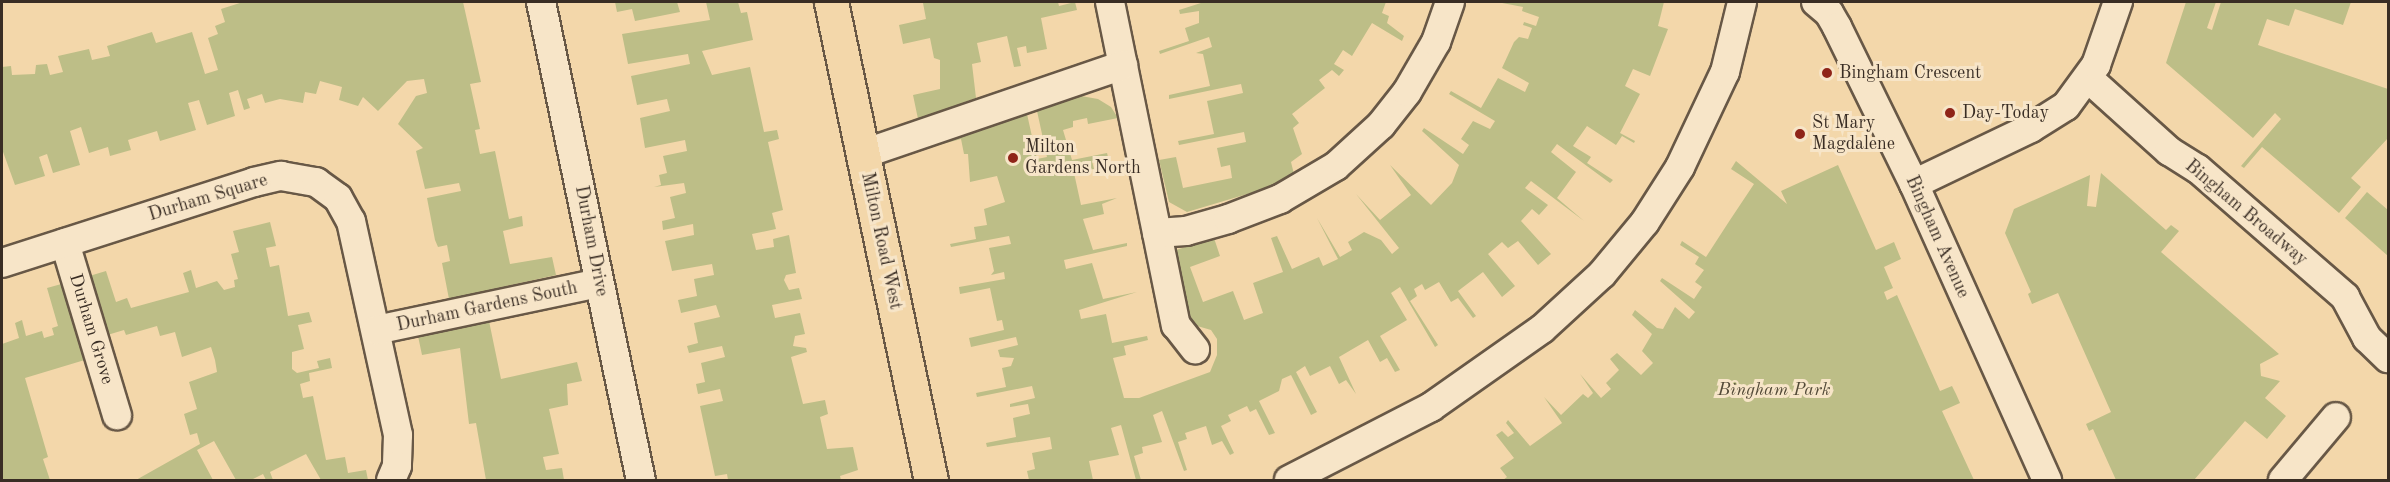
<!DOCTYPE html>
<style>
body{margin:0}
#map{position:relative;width:2390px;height:482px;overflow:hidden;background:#f3d7aa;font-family:"Old Standard TT",serif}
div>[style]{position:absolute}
.green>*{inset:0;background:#bdbe87}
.roads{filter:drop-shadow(2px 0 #685846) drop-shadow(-2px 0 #685846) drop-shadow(0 2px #685846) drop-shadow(0 -2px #685846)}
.minor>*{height:28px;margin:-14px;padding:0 14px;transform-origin:14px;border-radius:14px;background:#f7e5c8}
.major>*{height:33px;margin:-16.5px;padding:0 16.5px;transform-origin:16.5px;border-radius:16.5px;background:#f3d7aa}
.dots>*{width:16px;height:16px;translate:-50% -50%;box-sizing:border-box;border:3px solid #f7e5c8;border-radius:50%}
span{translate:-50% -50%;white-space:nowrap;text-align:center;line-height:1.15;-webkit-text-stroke:6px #f7e5c8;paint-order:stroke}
.poi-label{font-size:18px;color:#392d24}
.left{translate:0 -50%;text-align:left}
.street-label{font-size:18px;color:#392d24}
.park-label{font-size:18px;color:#534a38;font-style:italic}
.frame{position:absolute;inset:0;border:3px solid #392d24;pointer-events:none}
</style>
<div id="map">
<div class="green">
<i style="clip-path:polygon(243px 2px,463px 2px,481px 82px,470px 84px,480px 129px,475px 130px,480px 154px,495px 151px,509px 219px,522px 216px,523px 226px,503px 231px,510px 264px,552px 257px,556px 275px,449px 299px,442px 263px,450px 261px,447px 245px,438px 247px,435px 240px,427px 198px,461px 191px,459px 183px,425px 189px,416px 151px,423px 148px,398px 124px,416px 96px,427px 93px,424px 79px,407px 81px,378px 111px,363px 97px,358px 106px,339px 100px,342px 87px,320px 81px,316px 94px,305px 92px,303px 103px,280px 99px,265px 103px,262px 94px,247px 99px,250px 108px,244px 110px,238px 90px,229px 93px,235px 116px,207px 125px,199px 100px,188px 103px,196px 130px,160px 141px,157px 131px,131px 139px,128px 140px,131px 150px,110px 156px,108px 147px,89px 153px,81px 127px,70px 131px,80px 165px,53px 173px,47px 154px,39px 157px,45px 176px,15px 185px,2px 149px,2px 67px,11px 66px,12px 75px,35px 74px,36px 65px,47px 64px,50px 75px,63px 72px,58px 56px,89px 49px,92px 60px,110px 56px,107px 46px,152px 32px,156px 43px,192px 32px,205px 74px,218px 70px,208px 38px,218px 34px,215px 26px,225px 22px,221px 9px)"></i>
<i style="clip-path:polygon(615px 2px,677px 2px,680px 12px,635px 21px,632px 9px,617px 12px)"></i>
<i style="clip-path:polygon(706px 2px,738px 2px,741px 13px,747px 12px,753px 40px,702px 51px,712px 75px,750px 67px,764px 132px,777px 130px,779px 139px,768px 142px,783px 210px,772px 213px,776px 229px,752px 234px,756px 250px,774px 247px,773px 239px,789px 235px,796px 273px,786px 275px,784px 280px,789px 290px,799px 288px,802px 299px,772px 305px,775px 318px,800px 313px,805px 334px,795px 336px,793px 346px,806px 348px,807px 352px,791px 357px,803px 404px,825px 400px,828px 414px,820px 417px,827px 449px,853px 447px,858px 470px,840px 476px,841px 480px,728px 480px,727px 474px,715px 476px,700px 406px,723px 401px,720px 389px,698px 394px,696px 384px,705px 382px,701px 363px,725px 357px,722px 346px,689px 353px,687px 346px,698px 343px,694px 323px,720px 317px,716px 305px,681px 313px,678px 300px,697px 296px,694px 279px,714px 275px,712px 264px,672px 271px,665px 241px,694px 235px,693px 224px,663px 230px,662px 221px,675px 218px,670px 197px,686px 193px,684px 183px,654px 187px,661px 185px,659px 175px,667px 173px,663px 156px,687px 151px,685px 140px,645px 148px,640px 118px,670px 111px,667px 99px,637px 105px,631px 76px,690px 64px,688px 54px,628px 64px,622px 34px,710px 20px)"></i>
<i style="clip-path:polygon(930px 2px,1058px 2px,1059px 6px,1075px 2px,1077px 10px,1041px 18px,1047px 49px,1027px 53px,1026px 46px,1017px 48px,1021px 66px,1014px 67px,1007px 36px,977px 43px,981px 62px,972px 64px,976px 98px,918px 119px,913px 95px,940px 89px,940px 60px,934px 58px,930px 38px,903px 44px,899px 25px,926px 19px,923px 3px)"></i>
<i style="clip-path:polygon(1204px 2px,1386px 2px,1382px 13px,1389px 16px,1387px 23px,1404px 36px,1402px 41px,1372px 23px,1352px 56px,1343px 50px,1334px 64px,1344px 70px,1339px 76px,1332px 70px,1319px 80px,1325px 88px,1292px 114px,1299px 123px,1293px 128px,1302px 154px,1291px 162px,1294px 174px,1264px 189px,1187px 212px,1169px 202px,1159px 160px,1176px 157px,1183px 188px,1232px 178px,1230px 165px,1221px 167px,1217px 148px,1246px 142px,1244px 132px,1179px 145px,1178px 141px,1214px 134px,1207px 101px,1243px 93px,1241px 84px,1169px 99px,1169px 95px,1210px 86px,1203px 54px,1196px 53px,1212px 47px,1209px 37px,1160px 54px,1159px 51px,1189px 41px,1185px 28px,1199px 23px,1199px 11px,1180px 14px,1179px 10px)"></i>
<i style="clip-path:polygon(1497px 2px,1664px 2px,1658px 26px,1668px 29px,1650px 76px,1633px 69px,1625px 86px,1640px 94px,1620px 133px,1635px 141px,1634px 143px,1622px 136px,1616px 145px,1587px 126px,1573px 146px,1591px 157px,1587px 163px,1613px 180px,1610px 183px,1557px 144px,1551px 152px,1576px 172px,1557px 198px,1584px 221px,1531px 181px,1525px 188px,1548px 205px,1539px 215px,1532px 209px,1521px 221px,1551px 254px,1538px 265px,1518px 241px,1508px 248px,1502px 242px,1488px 254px,1515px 286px,1502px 297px,1483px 272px,1458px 291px,1476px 316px,1473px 318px,1458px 298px,1451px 302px,1439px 282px,1425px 290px,1422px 284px,1414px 289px,1417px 296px,1410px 301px,1438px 345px,1435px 347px,1400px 287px,1391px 293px,1407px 320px,1380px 336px,1400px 370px,1395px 372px,1387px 358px,1380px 362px,1368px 340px,1339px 357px,1356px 394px,1346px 380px,1339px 384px,1330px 366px,1310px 376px,1305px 366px,1296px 372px,1317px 412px,1311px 415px,1291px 375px,1282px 379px,1279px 391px,1259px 401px,1275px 433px,1269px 435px,1256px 409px,1250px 412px,1247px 406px,1228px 415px,1231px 421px,1221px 426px,1234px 453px,1230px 455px,1222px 441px,1212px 445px,1206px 426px,1185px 433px,1187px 439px,1178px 442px,1187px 470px,1184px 471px,1162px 411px,1153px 415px,1162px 442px,1142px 447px,1143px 453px,1134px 456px,1141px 480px,1136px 480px,1121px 425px,1111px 428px,1119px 455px,1089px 461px,1093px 480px,1029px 480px,1027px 471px,1035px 469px,1032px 453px,1052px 449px,1050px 437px,987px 447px,986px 443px,1016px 437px,1013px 418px,1030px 414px,1028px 404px,1010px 407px,1010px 404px,1035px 398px,1032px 386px,977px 397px,976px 393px,1006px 387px,1002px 368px,1011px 366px,1014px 358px,1000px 357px,998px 350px,1018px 345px,1016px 337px,971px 347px,969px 338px,1004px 330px,1002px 320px,997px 321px,990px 288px,960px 294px,959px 287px,1005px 279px,1004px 272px,991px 275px,994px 271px,989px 248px,1011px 244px,1009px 236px,951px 247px,950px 244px,976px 239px,974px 227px,987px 225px,984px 209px,1005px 202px,997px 176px,970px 182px,968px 154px,964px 154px,961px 139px,924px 149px,1027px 114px,1037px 159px,1047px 157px,1037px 111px,1081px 96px,1098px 99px,1111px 107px,1118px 118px,1088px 124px,1087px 118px,1073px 121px,1073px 127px,1063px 130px,1072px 160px,1107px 153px,1108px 157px,1092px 161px,1094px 169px,1074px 173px,1081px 205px,1117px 198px,1102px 204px,1104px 214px,1083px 219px,1093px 250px,1127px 243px,1127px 246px,1064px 260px,1066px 269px,1092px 263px,1103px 299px,1137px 292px,1079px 310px,1081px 319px,1106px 314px,1112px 343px,1147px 336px,1148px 340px,1124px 346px,1126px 355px,1113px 358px,1124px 398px,1139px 398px,1210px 372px,1217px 355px,1217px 339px,1211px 330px,1187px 323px,1173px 253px,1176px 250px,1214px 238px,1220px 256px,1190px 267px,1203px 302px,1233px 291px,1244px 320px,1263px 313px,1253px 283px,1283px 272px,1271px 238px,1277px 236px,1292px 269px,1319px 257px,1323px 266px,1338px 259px,1317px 218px,1340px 257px,1352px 250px,1348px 242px,1364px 232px,1381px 240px,1392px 254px,1399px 248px,1356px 194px,1380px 220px,1406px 199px,1411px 195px,1390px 165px,1431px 205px,1452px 183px,1459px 165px,1422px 131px,1424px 128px,1463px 154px,1469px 145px,1461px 139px,1473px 121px,1490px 129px,1495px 121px,1449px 94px,1451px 91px,1481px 108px,1498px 78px,1525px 92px,1529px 83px,1502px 68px,1514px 42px,1519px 37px,1528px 39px,1532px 28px,1523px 25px,1524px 22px,1536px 26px,1539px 17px,1522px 11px,1523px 7px)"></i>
<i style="clip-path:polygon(2186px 2px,2216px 2px,2207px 28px,2212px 30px,2221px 2px,2351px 2px,2343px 25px,2295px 9px,2289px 26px,2267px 19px,2258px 45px,2388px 89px,2388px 138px,2351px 178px,2361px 187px,2339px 213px,2262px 147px,2244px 168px,2241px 166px,2281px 119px,2275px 113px,2253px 138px,2166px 63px)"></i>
<i style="clip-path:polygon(1736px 161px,1787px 204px,1781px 191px,1838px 165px,1876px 250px,1894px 242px,1901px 259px,1884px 267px,1893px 288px,1884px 292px,1887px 300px,1897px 295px,1940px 391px,1952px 386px,1956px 394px,1960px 403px,1942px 411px,1974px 480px,1503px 480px,1507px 477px,1500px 468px,1514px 458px,1496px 435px,1502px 431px,1508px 437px,1514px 433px,1506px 423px,1508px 420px,1530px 446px,1562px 423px,1544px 397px,1561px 415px,1583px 394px,1588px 398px,1593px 393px,1580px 374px,1601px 398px,1611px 389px,1606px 383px,1619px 370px,1610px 359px,1617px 353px,1641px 375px,1653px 363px,1642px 351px,1652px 334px,1632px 315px,1635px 310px,1657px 328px,1663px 329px,1675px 307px,1689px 319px,1695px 312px,1660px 281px,1662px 278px,1694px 299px,1702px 287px,1695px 282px,1704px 270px,1695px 264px,1699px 257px,1680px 245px,1682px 241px,1706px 257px,1730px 220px,1754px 184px,1731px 169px)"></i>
<i style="clip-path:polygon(2101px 173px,2166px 230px,2171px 225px,2179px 231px,2161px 252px,2279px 354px,2260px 364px,2261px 376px,2280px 381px,2265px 398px,2286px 416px,2267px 439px,2245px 421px,2194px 480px,2116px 480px,2093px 429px,2089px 431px,2086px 424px,2111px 412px,2058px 293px,2032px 304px,2028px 294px,2031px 292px,2005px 233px,2014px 209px,2090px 175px,2087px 206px,2096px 207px)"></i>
<i style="clip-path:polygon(2367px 192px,2388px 210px,2388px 256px,2345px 218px)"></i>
<i style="clip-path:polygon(270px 222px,276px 246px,266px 248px,270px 267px,279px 265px,288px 316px,309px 312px,312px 322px,298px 325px,304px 349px,292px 352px,292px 369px,297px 373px,319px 368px,317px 361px,330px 358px,332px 368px,309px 373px,310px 381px,300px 384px,303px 398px,313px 396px,326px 460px,345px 457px,348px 473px,366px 470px,368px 480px,321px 480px,306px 454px,270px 472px,273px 480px,266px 480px,263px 474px,251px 480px,236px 480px,214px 441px,197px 450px,213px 480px,136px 480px,200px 444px,197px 433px,190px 435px,184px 414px,197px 409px,189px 382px,217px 372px,215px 360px,211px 347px,182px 357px,175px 332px,160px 336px,157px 326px,126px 335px,124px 330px,104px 336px,86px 277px,106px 271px,116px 302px,127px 298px,131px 308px,189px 292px,183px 273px,191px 270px,196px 288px,217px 281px,224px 290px,235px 287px,234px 280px,238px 279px,231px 254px,239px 252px,233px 231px)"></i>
<i style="clip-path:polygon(65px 283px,88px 359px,25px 378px,48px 457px,43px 459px,50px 480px,2px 480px,2px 344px,19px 338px,15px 323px,22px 320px,26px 336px,42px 331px,44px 338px,54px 335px,52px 328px,58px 326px,47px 288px)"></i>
<i style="clip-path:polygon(489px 321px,501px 379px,577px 362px,582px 381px,567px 384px,568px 405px,549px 409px,559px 454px,543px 457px,546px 470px,562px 468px,564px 480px,486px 480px,476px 423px,469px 424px,460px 348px,422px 355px,418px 336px)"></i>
</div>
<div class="roads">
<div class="minor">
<i style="left:541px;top:2px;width:488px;rotate:78.2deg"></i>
<i style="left:1110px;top:2px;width:330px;rotate:78.5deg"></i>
<i style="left:1176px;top:325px;width:31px;rotate:52deg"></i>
<i style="left:1816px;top:2px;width:17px;rotate:40deg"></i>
<i style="left:1829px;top:13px;width:16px;rotate:60deg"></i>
<i style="left:1837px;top:27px;width:175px;rotate:63.9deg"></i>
<i style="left:1914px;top:184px;width:325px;rotate:65.8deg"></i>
<i style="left:2089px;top:79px;width:108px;rotate:42deg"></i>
<i style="left:2169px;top:151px;width:34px;rotate:32deg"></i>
<i style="left:2198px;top:169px;width:195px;rotate:41deg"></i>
<i style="left:2345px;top:297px;width:47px;rotate:61.8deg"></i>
<i style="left:2367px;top:338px;width:29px;rotate:44deg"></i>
<i style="left:863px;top:154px;width:275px;rotate:-18.9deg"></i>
<i style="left:1914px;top:184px;width:130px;rotate:-25.6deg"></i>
<i style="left:2031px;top:128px;width:41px;rotate:-32.2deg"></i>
<i style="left:2066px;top:106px;width:51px;rotate:-53.8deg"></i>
<i style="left:2096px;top:65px;width:67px;rotate:-70.8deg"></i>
<i style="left:1157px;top:233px;width:29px;rotate:-4deg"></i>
<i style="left:1186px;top:231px;width:44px;rotate:-15.9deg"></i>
<i style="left:1228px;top:219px;width:56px;rotate:-21deg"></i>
<i style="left:1280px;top:199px;width:65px;rotate:-30.5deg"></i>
<i style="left:1336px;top:166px;width:61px;rotate:-42.3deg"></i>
<i style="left:1381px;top:125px;width:42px;rotate:-51.8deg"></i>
<i style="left:1407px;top:92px;width:58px;rotate:-59.9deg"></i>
<i style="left:1436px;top:42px;width:42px;rotate:-70.7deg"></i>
<i style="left:65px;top:243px;width:180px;rotate:73.2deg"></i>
<i style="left:2px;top:263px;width:265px;rotate:-17.8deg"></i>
<i style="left:254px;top:182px;width:28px;rotate:-13deg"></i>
<i style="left:281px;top:176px;width:36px;rotate:10deg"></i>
<i style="left:316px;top:182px;width:27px;rotate:36deg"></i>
<i style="left:338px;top:198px;width:26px;rotate:61deg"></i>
<i style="left:351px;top:221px;width:219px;rotate:77.6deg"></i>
<i style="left:398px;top:435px;width:31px;rotate:92deg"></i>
<i style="left:397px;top:466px;width:15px;rotate:113deg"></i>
<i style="left:376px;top:330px;width:228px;rotate:-11.9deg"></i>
<i style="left:1289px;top:480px;width:160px;rotate:-27.2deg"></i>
<i style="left:1431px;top:407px;width:136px;rotate:-35.1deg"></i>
<i style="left:1542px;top:329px;width:81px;rotate:-42.5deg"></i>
<i style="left:1602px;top:274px;width:67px;rotate:-50.4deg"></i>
<i style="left:1645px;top:222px;width:65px;rotate:-57.5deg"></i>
<i style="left:1680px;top:167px;width:105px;rotate:-64.7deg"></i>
<i style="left:1725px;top:72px;width:72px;rotate:-76.3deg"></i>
<i style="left:2283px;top:480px;width:82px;rotate:-49.9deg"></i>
</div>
<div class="major">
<i style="left:831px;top:2px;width:488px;rotate:78.2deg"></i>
</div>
</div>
<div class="dots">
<i style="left:1827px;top:73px;background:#8f2418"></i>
<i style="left:1950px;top:113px;background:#8f2418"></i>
<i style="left:1800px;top:134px;background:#8f2418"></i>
<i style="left:1013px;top:158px;background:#8f2418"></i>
</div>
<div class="poi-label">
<span class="left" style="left:1839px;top:73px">Bingham Crescent</span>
<span class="left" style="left:1962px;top:113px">Day-Today</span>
<span class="left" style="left:1812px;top:134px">St Mary<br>Magdalene</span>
<span class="left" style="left:1025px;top:158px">Milton<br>Gardens North</span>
</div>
<div class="street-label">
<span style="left:208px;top:198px;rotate:-17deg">Durham Square</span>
<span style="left:2246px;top:213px;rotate:40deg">Bingham Broadway</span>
<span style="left:1937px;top:237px;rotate:66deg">Bingham Avenue</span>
<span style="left:591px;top:241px;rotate:79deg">Durham Drive</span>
<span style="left:881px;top:241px;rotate:78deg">Milton Road West</span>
<span style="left:487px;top:307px;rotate:-12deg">Durham Gardens South</span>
<span style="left:91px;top:329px;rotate:73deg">Durham Grove</span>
</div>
<div class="park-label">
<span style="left:1774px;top:390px">Bingham Park</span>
</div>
<div class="frame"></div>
</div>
